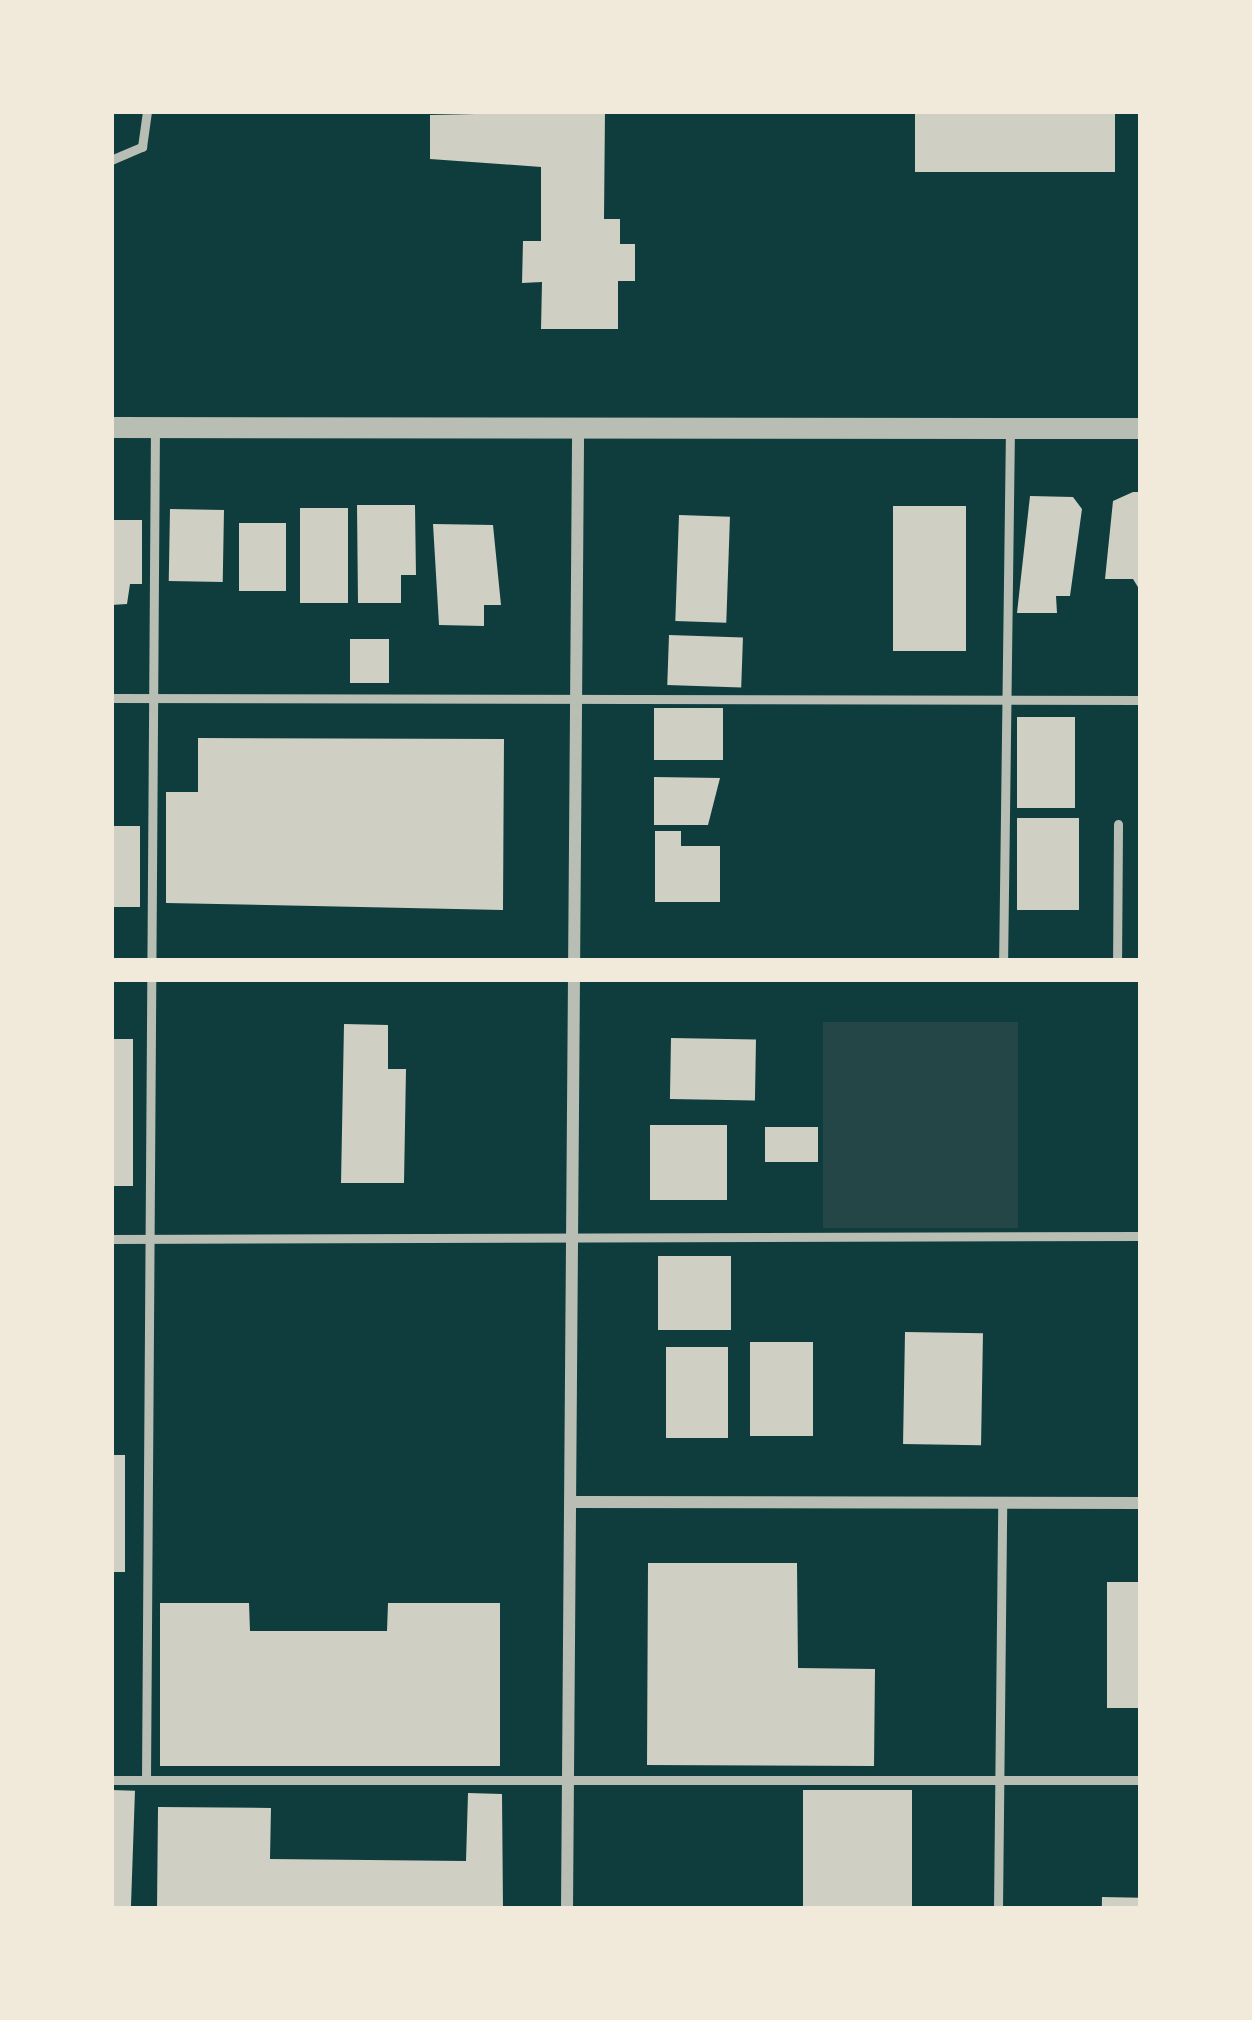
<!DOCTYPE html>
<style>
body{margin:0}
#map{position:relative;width:1252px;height:2020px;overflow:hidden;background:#0f3d3e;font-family:Literata,serif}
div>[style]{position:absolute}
.green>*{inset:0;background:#244646;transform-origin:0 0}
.building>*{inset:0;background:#cfcfc3;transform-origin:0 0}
.service>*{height:9px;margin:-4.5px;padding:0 4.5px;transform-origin:4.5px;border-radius:4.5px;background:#b8beb3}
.minor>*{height:12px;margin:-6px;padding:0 6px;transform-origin:6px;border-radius:6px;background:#b8beb3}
.tertiary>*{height:21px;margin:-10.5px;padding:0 10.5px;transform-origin:10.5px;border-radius:10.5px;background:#b8beb3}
.secondary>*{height:24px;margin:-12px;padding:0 12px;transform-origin:12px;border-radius:12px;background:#f1e9da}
span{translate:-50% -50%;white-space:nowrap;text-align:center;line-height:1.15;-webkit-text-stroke:12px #f1e9da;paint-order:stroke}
.frame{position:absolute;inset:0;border:114px solid #f1e9da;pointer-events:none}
</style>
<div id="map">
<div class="green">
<i style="left:823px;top:1022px;width:195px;height:206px"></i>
</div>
<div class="building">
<i style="clip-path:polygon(605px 111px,604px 219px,620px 219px,620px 244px,635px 244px,635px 281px,618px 281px,618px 329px,541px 329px,542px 282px,522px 283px,523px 241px,541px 241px,541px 167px,430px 159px,430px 115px)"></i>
<i style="left:915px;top:111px;width:200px;height:61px"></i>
<i style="clip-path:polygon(1133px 492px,1141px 492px,1141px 592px,1133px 579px,1105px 579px,1113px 501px)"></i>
<i style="clip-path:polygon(1030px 496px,1073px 497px,1082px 509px,1070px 596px,1056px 596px,1057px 613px,1017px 613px)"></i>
<i style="clip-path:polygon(357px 505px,415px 505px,416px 575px,401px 575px,401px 603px,358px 603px)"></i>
<i style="left:893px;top:506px;width:73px;height:145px"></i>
<i style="left:300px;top:508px;width:48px;height:95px"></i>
<i style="left:170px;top:509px;width:54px;height:72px;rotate:1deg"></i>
<i style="left:679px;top:515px;width:51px;height:106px;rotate:2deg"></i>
<i style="clip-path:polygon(111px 520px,142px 520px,142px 584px,130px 584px,127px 604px,111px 605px)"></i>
<i style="left:239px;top:523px;width:47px;height:68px"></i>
<i style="clip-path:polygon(433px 524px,493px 525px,501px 605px,484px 605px,484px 626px,439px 625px)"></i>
<i style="left:669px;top:635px;width:74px;height:50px;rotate:2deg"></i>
<i style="left:350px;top:639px;width:39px;height:44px"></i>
<i style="left:654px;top:708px;width:69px;height:52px"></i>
<i style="left:1017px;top:717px;width:58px;height:91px"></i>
<i style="clip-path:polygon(198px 738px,504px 739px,503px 910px,166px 903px,166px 792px,198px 792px)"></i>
<i style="clip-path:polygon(654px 777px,720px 778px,708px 825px,654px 825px)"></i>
<i style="left:1017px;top:818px;width:62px;height:92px"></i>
<i style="left:111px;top:826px;width:29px;height:81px"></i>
<i style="clip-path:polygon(655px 831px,681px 831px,681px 846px,720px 846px,720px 902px,655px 902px)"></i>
<i style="clip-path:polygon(344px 1024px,388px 1025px,388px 1069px,406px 1069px,404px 1183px,341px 1183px)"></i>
<i style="left:671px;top:1038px;width:85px;height:61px;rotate:1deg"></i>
<i style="left:111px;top:1039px;width:22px;height:147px"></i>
<i style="left:650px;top:1125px;width:77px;height:75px"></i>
<i style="left:765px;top:1127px;width:53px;height:35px"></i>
<i style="left:658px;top:1256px;width:73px;height:74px"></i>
<i style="left:905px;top:1332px;width:78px;height:112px;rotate:1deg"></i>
<i style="left:750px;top:1342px;width:63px;height:94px"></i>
<i style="left:666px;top:1347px;width:62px;height:91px"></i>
<i style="left:111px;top:1455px;width:14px;height:117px"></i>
<i style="clip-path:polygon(648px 1563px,797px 1563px,798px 1668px,875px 1669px,874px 1766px,647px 1765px)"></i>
<i style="left:1107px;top:1582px;width:34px;height:126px"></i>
<i style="clip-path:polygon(160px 1603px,249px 1603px,250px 1631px,387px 1631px,388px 1603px,500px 1603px,500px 1766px,160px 1766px)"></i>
<i style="left:111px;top:1790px;width:24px;height:119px;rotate:2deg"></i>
<i style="left:912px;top:1790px;width:119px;height:109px;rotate:90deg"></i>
<i style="clip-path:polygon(468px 1793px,502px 1794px,503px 1909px,157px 1909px,158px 1807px,271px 1808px,270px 1859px,466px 1861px)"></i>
<i style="left:1102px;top:1897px;width:39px;height:12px;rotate:1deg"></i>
</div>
<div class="service">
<i style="left:111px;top:160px;width:34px;rotate:-23deg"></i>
<i style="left:142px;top:147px;width:36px;rotate:-82deg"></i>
<i style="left:111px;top:698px;width:1030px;rotate:0.11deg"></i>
<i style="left:1003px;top:969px;width:541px;rotate:-89.26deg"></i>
<i style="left:1117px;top:970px;width:146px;rotate:-89.6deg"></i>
<i style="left:111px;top:1239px;width:1030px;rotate:-0.17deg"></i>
<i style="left:111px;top:1780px;width:1030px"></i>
<i style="left:146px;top:1780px;width:1351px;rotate:-89.62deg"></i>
<i style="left:998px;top:1909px;width:406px;rotate:-89.4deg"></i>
</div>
<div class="minor">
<i style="left:573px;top:1502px;width:568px;rotate:0.1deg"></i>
<i style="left:567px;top:1909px;width:1482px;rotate:-89.57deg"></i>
</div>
<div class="tertiary">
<i style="left:111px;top:427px;width:1030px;rotate:0.06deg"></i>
</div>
<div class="secondary">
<i style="left:111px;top:970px;width:1030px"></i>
</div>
<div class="frame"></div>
</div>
